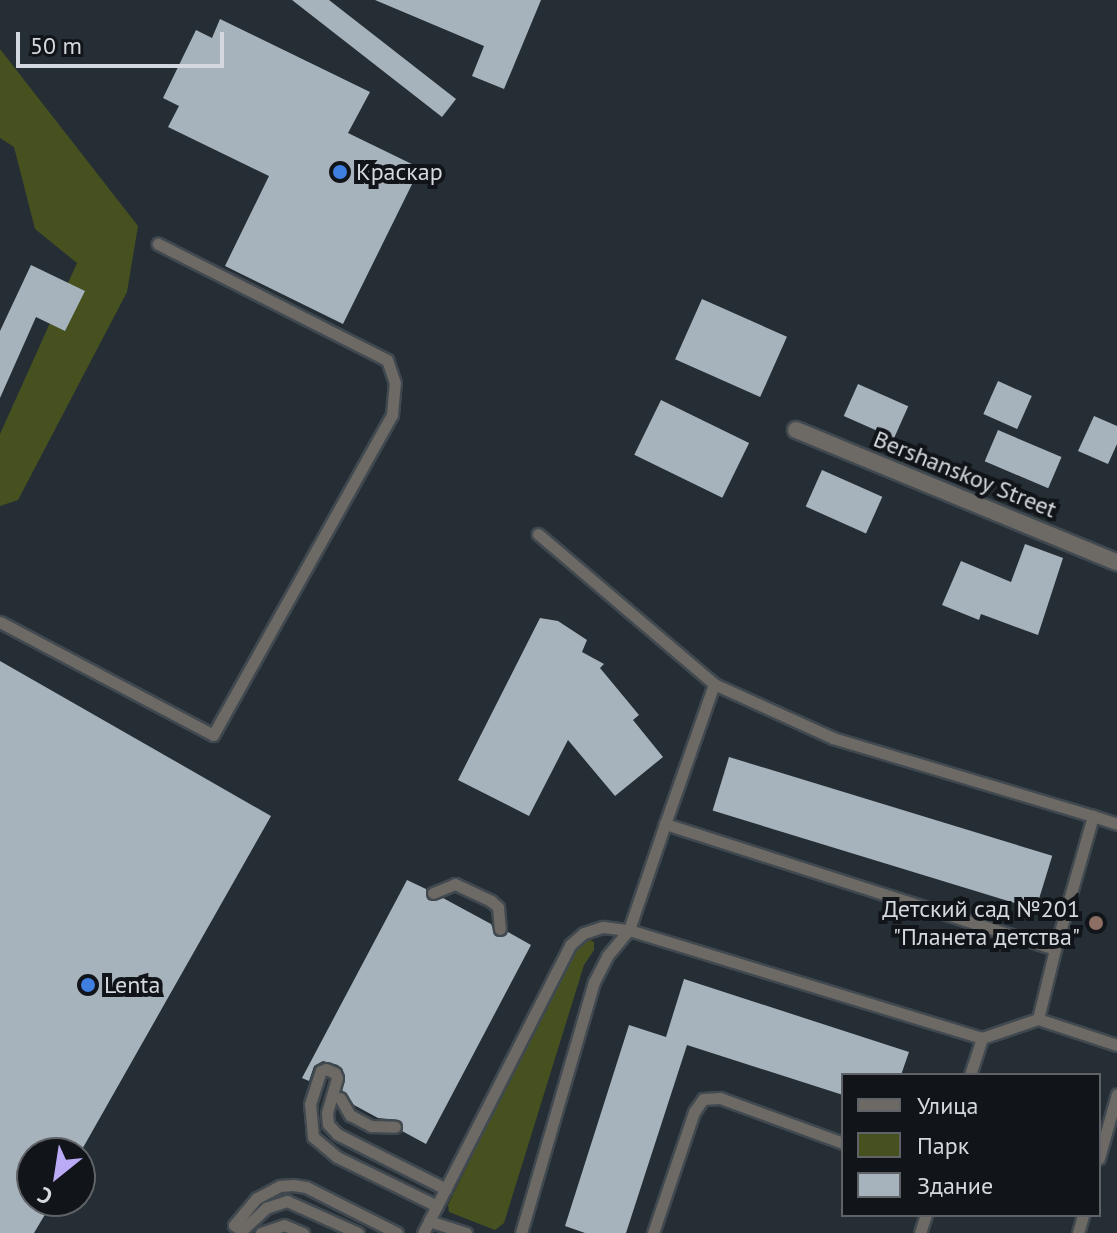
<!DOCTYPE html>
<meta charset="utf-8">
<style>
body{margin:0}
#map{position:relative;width:1117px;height:1233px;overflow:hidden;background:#252e35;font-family:"PT Sans",sans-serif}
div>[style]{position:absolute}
.green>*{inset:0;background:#46511f}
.building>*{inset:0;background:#a7b3bc;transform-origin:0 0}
.roads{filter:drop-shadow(2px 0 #414950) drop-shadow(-2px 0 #414950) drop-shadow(0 2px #414950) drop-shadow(0 -2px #414950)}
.service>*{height:11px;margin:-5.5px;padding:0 5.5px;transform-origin:5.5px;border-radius:5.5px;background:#6d6964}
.minor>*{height:16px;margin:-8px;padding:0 8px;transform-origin:8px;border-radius:8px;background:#6d6964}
.dots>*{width:22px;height:22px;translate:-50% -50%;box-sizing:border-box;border:4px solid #111519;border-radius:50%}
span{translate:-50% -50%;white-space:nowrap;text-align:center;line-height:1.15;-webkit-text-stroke:8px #111519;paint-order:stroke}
.poi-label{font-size:24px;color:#d3d9de}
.left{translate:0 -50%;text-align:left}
.right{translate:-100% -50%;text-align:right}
.street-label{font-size:24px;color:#d3d9de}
.legend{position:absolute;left:841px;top:1073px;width:260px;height:144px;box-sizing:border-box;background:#111519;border:2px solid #5f6368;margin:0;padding:10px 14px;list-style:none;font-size:24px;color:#d3d9de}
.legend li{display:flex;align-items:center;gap:16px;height:40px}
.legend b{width:40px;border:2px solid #5f6368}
.north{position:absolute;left:16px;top:1137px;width:80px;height:80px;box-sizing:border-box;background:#111519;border:2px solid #5f6368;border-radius:50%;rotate:210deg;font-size:22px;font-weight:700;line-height:32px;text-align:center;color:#d3d9de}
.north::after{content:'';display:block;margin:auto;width:28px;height:36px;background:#bbaaf6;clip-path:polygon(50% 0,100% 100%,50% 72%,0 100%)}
.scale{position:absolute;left:16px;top:32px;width:208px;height:36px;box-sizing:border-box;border:4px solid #d3d9de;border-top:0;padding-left:10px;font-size:24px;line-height:28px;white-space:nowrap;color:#d3d9de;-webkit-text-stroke:6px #111519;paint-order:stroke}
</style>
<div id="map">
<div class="green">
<i style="clip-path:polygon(0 49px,138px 226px,127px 292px,18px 500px,0 506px,0 434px,77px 263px,35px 229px,14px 147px,0 138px)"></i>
<i style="clip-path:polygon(586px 938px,594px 942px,594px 950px,584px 965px,504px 1223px,495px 1230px,449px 1212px,448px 1205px,565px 965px,579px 943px)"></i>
</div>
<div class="building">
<i style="clip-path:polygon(292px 0,329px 0,456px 99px,442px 117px)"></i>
<i style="clip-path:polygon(375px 0,541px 0,504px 89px,472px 76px,484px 46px)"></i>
<i style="clip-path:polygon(220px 19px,370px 92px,348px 133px,420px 168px,343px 324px,225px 266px,269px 176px,168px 127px,179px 106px,163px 98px,196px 30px,212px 38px)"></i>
<i style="clip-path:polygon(31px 265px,85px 291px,65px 331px,36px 317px,0 398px,0 331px)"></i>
<i style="left:702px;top:299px;width:93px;height:66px;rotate:24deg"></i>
<i style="left:998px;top:381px;width:37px;height:36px;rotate:24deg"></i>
<i style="left:858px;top:384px;width:55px;height:35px;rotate:24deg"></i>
<i style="left:661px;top:400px;width:98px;height:61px;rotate:26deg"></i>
<i style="clip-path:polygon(1094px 416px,1117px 426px,1117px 444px,1108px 464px,1078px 451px)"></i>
<i style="left:998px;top:430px;width:69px;height:34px;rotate:23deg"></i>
<i style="left:822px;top:470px;width:66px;height:40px;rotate:24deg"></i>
<i style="clip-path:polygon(1025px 544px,1063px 558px,1038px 635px,981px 614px,979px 620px,942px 605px,961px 561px,1011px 582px)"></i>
<i style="clip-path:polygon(540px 618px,558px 621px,587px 640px,582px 652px,604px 664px,600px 668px,639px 715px,633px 720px,663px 757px,615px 796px,568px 740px,529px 816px,458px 780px)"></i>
<i style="clip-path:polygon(0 661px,271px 816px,80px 1153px,32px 1153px,32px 1201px,53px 1201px,34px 1233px,0 1233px)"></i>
<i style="left:729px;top:757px;width:338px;height:56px;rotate:17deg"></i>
<i style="clip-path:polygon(407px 880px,426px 889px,428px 900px,443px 898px,491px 924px,496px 936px,508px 932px,531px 945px,426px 1144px,402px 1131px,399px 1120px,378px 1118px,354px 1105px,342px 1090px,345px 1076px,338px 1065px,323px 1061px,314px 1066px,309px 1081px,302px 1078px)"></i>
<i style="clip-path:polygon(684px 979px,909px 1052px,901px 1075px,843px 1075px,843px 1095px,687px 1045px,626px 1233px,585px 1233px,565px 1226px,629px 1025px,666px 1037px)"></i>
</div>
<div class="roads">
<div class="service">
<i style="left:538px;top:534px;width:231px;rotate:40.4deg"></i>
<i style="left:0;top:622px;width:241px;rotate:27.9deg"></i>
<i style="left:213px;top:735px;width:367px;rotate:-60.8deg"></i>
<i style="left:392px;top:415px;width:32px;rotate:-85deg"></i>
<i style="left:395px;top:383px;width:24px;rotate:-109deg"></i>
<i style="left:387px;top:360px;width:257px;rotate:-153.1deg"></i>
<i style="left:1093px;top:816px;width:25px;rotate:18deg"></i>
<i style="left:665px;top:824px;width:112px;rotate:108.8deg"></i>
<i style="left:629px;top:930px;width:369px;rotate:17deg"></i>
<i style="left:982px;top:1038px;width:59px;rotate:-18.7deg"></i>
<i style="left:1038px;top:1019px;width:83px;rotate:18.2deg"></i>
<i style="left:433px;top:893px;width:24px;rotate:-22deg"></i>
<i style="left:455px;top:884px;width:40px;rotate:25deg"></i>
<i style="left:491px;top:901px;width:9px;rotate:41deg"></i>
<i style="left:498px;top:907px;width:22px;rotate:85deg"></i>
<i style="left:1038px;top:1019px;width:72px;rotate:-76.3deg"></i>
<i style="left:1055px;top:949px;width:410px;rotate:-162.2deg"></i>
<i style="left:665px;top:824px;width:148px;rotate:-70.7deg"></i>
<i style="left:714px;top:684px;width:131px;rotate:24.4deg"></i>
<i style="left:833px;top:738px;width:271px;rotate:16.7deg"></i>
<i style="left:1093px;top:816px;width:138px;rotate:105.9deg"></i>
<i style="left:970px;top:1075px;width:39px;rotate:-72deg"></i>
<i style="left:340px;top:1098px;width:20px;rotate:60deg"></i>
<i style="left:350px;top:1115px;width:24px;rotate:28deg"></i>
<i style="left:371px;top:1126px;width:24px;rotate:2deg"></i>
<i style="left:1099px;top:1158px;width:66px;rotate:-74.3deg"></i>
<i style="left:437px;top:1206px;width:111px;rotate:-153.9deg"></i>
<i style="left:337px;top:1157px;width:31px;rotate:-140deg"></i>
<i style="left:313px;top:1137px;width:33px;rotate:-95deg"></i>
<i style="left:310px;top:1104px;width:35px;rotate:-72deg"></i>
<i style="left:321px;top:1071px;width:5px;rotate:-22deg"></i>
<i style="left:326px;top:1069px;width:10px;rotate:24deg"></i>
<i style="left:335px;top:1073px;width:5px;rotate:68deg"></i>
<i style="left:337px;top:1078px;width:36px;rotate:106deg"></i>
<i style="left:327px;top:1113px;width:11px;rotate:85deg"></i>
<i style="left:328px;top:1124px;width:13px;rotate:48deg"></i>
<i style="left:337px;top:1134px;width:122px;rotate:26.8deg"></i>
<i style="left:429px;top:1221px;width:310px;rotate:-62.9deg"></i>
<i style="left:570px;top:945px;width:18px;rotate:-41deg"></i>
<i style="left:584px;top:933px;width:20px;rotate:-18deg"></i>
<i style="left:603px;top:927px;width:26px;rotate:7deg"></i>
<i style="left:261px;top:1233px;width:24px;rotate:-19deg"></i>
<i style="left:284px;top:1225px;width:21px;rotate:23deg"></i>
<i style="left:358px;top:1233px;width:78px;rotate:-155.7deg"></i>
<i style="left:287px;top:1201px;width:22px;rotate:162deg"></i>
<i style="left:266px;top:1208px;width:33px;rotate:137deg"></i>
<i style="left:242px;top:1230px;width:9px;rotate:-148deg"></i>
<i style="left:234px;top:1225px;width:35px;rotate:-50deg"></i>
<i style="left:257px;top:1198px;width:26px;rotate:-28deg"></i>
<i style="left:280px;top:1186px;width:13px;rotate:-4deg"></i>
<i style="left:293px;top:1185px;width:13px;rotate:9deg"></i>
<i style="left:306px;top:1187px;width:102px;rotate:26.8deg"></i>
<i style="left:423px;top:1233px;width:13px;rotate:-63deg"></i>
<i style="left:429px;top:1221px;width:39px;rotate:18deg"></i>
<i style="left:521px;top:1233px;width:261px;rotate:-73.8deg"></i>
<i style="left:594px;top:982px;width:29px;rotate:-63deg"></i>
<i style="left:607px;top:956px;width:34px;rotate:-50deg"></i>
<i style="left:653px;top:1233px;width:128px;rotate:-71.3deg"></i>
<i style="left:694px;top:1112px;width:16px;rotate:-55deg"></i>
<i style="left:703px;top:1099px;width:17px;rotate:-3deg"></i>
<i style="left:720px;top:1098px;width:131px;rotate:20.1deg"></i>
<i style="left:920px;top:1233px;width:19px;rotate:-72deg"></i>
<i style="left:1078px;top:1233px;width:19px;rotate:-74deg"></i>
</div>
<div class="minor">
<i style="left:796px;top:430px;width:347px;rotate:22.4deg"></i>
</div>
</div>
<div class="dots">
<i style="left:340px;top:172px;background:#3f7fe0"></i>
<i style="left:1096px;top:923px;background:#8d6e63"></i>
<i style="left:88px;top:985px;background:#3f7fe0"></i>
</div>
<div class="poi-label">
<span class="left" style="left:356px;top:172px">Краскар</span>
<span class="right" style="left:1080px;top:923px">Детский сад №201<br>"Планета детства"</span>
<span class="left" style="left:104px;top:985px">Lenta</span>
</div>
<div class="street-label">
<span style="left:965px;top:474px;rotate:22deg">Bershanskoy Street</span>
</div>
<ul class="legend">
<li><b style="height:10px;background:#6d6964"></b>Улица</li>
<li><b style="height:22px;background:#46511f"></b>Парк</li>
<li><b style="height:22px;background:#a7b3bc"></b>Здание</li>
</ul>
<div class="north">С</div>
<div class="scale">50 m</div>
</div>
